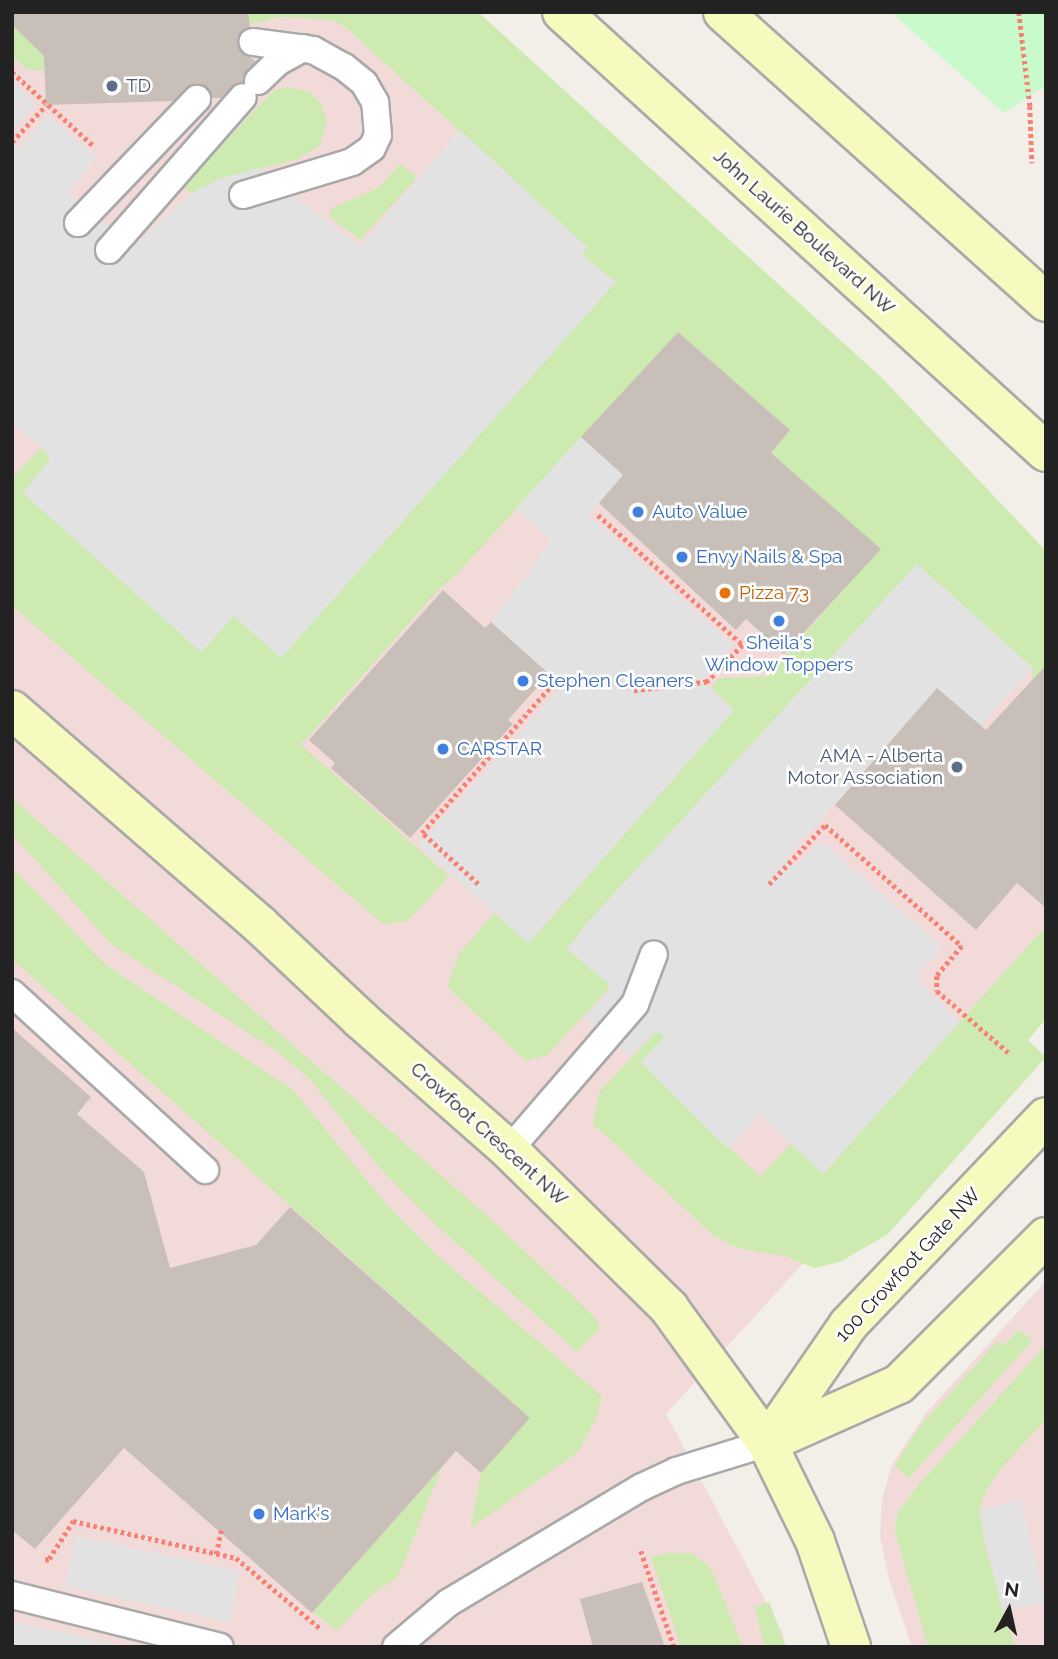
<!DOCTYPE html>
<style>
body{margin:0}
#map{position:relative;width:1058px;height:1659px;overflow:hidden;background:#f2efe9;font-family:Raleway,sans-serif}
div>[style]{position:absolute}
.commercial>*{inset:0;background:#f2dad9}
.grass>*{inset:0;background:#cdebb0}
.park>*{inset:0;background:#c8facc}
.parking>*{inset:0;background:#e2e2e2;transform-origin:0 0}
.building>*{inset:0;background:#c7bfb8}
.path>*{height:4.5px;margin-top:-2.25px;transform-origin:0;background:repeating-linear-gradient(90deg,#fa8072 0 3.5px,transparent 0 7px)}
.roads{filter:drop-shadow(2px 0 #a9a9a9) drop-shadow(-2px 0 #a9a9a9) drop-shadow(0 2px #a9a9a9) drop-shadow(0 -2px #a9a9a9)}
.lane>*{height:26px;margin:-13px;padding:0 13px;transform-origin:13px;border-radius:13px;background:#fff}
.secondary>*{height:38px;margin:-19px;padding:0 19px;transform-origin:19px;border-radius:19px;background:#f7fabf}
.dots>*{width:19px;height:19px;translate:-50% -50%;box-sizing:border-box;border:4px solid #fff;border-radius:50%}
span{translate:-50% -50%;white-space:nowrap;text-align:center;line-height:1.15;-webkit-text-stroke:5px #fff;paint-order:stroke}
.service-label{font-size:19px;color:#4e5e75}
.left{translate:0 -50%;text-align:left}
.right{translate:-100% -50%;text-align:right}
.street-label{font-size:19px;color:#222}
.shop-label{font-size:19px;color:#366cbe}
.food-label{font-size:19px;color:#c56008}
.frame{position:absolute;inset:0;border:14px solid #222;pointer-events:none}
.north{position:absolute;left:974px;top:1575px;width:70px;height:70px;-webkit-text-stroke:5px #fff;paint-order:stroke;rotate:8deg;font-size:19px;font-weight:700;line-height:28px;text-align:center;color:#222}
.north::after{content:'';display:block;margin:auto;width:24px;height:32px;background:#222;clip-path:polygon(50% 0,100% 100%,50% 72%,0 100%)}
</style>
<div id="map">
<div class="commercial">
<i style="clip-path:polygon(12px 12px,400px 12px,1046px 593px,1046px 996px,666px 1414px,783px 1634px,785px 1647px,12px 1647px)"></i>
<i style="clip-path:polygon(1046px 1281px,1046px 1647px,912px 1647px,889px 1579px,880px 1536px,882px 1500px,892px 1465px,926px 1413px)"></i>
</div>
<div class="grass">
<i style="clip-path:polygon(247px 12px,478px 12px,882px 378px,1046px 551px,1046px 693px,1032px 680px,1033px 668px,917px 564px,588px 922px,567px 949px,609px 983px,610px 988px,546px 1056px,525px 1060px,447px 987px,459px 954px,494px 913px,529px 943px,734px 710px,711px 688px,719px 678px,767px 676px,880px 549px,771px 453px,790px 430px,678px 332px,457px 574px,439px 589px,301px 745px,449px 876px,408px 921px,383px 924px,12px 606px,12px 478px,41px 448px,49px 455px,49px 461px,23px 493px,202px 652px,234px 615px,615px 282px,582px 254px,587px 247px,344px 26px,331px 20px,282px 17px,250px 24px)"></i>
<i style="clip-path:polygon(12px 25px,44px 56px,45px 70px,28px 70px,12px 56px)"></i>
<i style="clip-path:polygon(284px 87px,309px 92px,321px 103px,327px 121px,320px 145px,298px 159px,220px 179px,191px 193px,184px 186px,272px 92px)"></i>
<i style="clip-path:polygon(400px 164px,415px 175px,415px 180px,360px 240px,329px 216px,332px 208px,378px 188px)"></i>
<i style="clip-path:polygon(12px 798px,484px 1213px,594px 1316px,600px 1329px,577px 1352px,433px 1222px,378px 1166px,311px 1080px,278px 1052px,111px 944px,12px 834px)"></i>
<i style="clip-path:polygon(12px 867px,105px 964px,294px 1091px,387px 1205px,438px 1256px,602px 1396px,596px 1418px,578px 1452px,471px 1528px,481px 1473px,530px 1418px,12px 959px)"></i>
<i style="clip-path:polygon(1046px 926px,1046px 1019px,1028px 1040px,1046px 1057px,888px 1234px,840px 1262px,814px 1268px,785px 1256px,738px 1248px,714px 1236px,593px 1124px,599px 1092px,658px 1030px,664px 1037px,642px 1063px,760px 1177px,791px 1143px,824px 1173px)"></i>
<i style="clip-path:polygon(1019px 1329px,1032px 1341px,908px 1479px,895px 1465px,920px 1426px,998px 1341px,1004px 1345px)"></i>
<i style="clip-path:polygon(1046px 1345px,1046px 1419px,999px 1471px,985px 1493px,979px 1511px,987px 1553px,1015px 1647px,928px 1647px,895px 1532px,897px 1514px,915px 1489px)"></i>
<i style="clip-path:polygon(442px 1467px,398px 1577px,371px 1595px,336px 1631px,313px 1612px)"></i>
<i style="clip-path:polygon(667px 1553px,691px 1553px,711px 1568px,743px 1647px,681px 1647px,651px 1557px)"></i>
<i style="clip-path:polygon(769px 1602px,786px 1647px,765px 1647px,754px 1607px)"></i>
</div>
<div class="park">
<i style="clip-path:polygon(891px 12px,1046px 12px,1046px 85px,1004px 113px)"></i>
</div>
<div class="parking">
<i style="clip-path:polygon(12px 81px,37px 104px,12px 131px)"></i>
<i style="clip-path:polygon(48px 115px,97px 158px,67px 192px,133px 247px,191px 193px,220px 179px,258px 168px,357px 244px,362px 244px,460px 130px,587px 247px,582px 255px,616px 282px,281px 658px,234px 616px,201px 652px,23px 493px,49px 461px,49px 455px,12px 423px,12px 144px,19px 149px)"></i>
<i style="clip-path:polygon(581px 437px,623px 475px,588px 515px,734px 645px,701px 681px,734px 710px,528px 943px,418px 845px,562px 686px,491px 622px,551px 541px,516px 508px)"></i>
<i style="clip-path:polygon(917px 564px,1033px 668px,981px 726px,937px 688px,787px 858px,796px 866px,821px 841px,942px 947px,920px 972px,919px 982px,960px 1022px,823px 1174px,760px 1115px,728px 1149px,641px 1062px,664px 1037px,662px 1032px,653px 1034px,630px 1056px,584px 1017px,608px 992px,609px 984px,567px 949px,588px 922px)"></i>
<i style="left:1021px;top:1500px;width:105px;height:43px;rotate:77deg"></i>
<i style="left:76px;top:1536px;width:168px;height:52px;rotate:12deg"></i>
<i style="clip-path:polygon(12px 1621px,71px 1634px,125px 1647px,12px 1647px)"></i>
</div>
<div class="building">
<i style="clip-path:polygon(12px 12px,248px 12px,250px 27px,240px 33px,238px 47px,256px 62px,247px 70px,243px 82px,232px 86px,221px 98px,212px 98px,207px 87px,193px 84px,173px 101px,46px 105px,44px 56px,12px 25px)"></i>
<i style="clip-path:polygon(678px 332px,790px 430px,771px 453px,881px 549px,784px 654px,746px 619px,736px 630px,599px 503px,623px 475px,581px 437px)"></i>
<i style="clip-path:polygon(443px 590px,485px 628px,491px 622px,549px 674px,508px 720px,513px 724px,410px 838px,331px 768px,335px 763px,309px 740px)"></i>
<i style="clip-path:polygon(1046px 665px,1046px 908px,1017px 883px,976px 930px,835px 805px,937px 688px,986px 730px)"></i>
<i style="clip-path:polygon(12px 1028px,91px 1097px,77px 1114px,144px 1172px,170px 1268px,256px 1245px,290px 1207px,530px 1418px,481px 1473px,456px 1451px,312px 1613px,124px 1448px,35px 1549px,12px 1530px)"></i>
<i style="clip-path:polygon(642px 1582px,665px 1647px,593px 1647px,580px 1599px)"></i>
</div>
<div class="path">
<i style="left:1019px;top:12px;width:95px;rotate:83.3deg"></i>
<i style="left:1030px;top:106px;width:57px;rotate:88deg"></i>
<i style="left:12px;top:72px;width:112px;rotate:42.1deg"></i>
<i style="left:12px;top:142px;width:50px;rotate:-47.4deg"></i>
<i style="left:598px;top:515px;width:195px;rotate:41.9deg"></i>
<i style="left:743px;top:645px;width:52px;rotate:134.2deg"></i>
<i style="left:707px;top:682px;width:76px;rotate:173.2deg"></i>
<i style="left:478px;top:884px;width:76px;rotate:-137.7deg"></i>
<i style="left:422px;top:833px;width:197px;rotate:-48.7deg"></i>
<i style="left:769px;top:884px;width:81px;rotate:-46.5deg"></i>
<i style="left:825px;top:825px;width:183px;rotate:41.5deg"></i>
<i style="left:962px;top:946px;width:39px;rotate:130deg"></i>
<i style="left:937px;top:976px;width:15px;rotate:90deg"></i>
<i style="left:937px;top:991px;width:94px;rotate:40.7deg"></i>
<i style="left:641px;top:1551px;width:102px;rotate:71deg"></i>
<i style="left:216px;top:1554px;width:24px;rotate:-78deg"></i>
<i style="left:45px;top:1560px;width:4px;rotate:-14deg"></i>
<i style="left:49px;top:1559px;width:45px;rotate:-57.7deg"></i>
<i style="left:73px;top:1521px;width:167px;rotate:12.8deg"></i>
<i style="left:236px;top:1558px;width:111px;rotate:39.9deg"></i>
</div>
<div class="roads">
<div class="lane">
<i style="left:258px;top:81px;width:28px;rotate:-44deg"></i>
<i style="left:278px;top:62px;width:29px;rotate:-29deg"></i>
<i style="left:243px;top:195px;width:114px;rotate:-16.8deg"></i>
<i style="left:352px;top:162px;width:24px;rotate:-35deg"></i>
<i style="left:372px;top:148px;width:14px;rotate:-65deg"></i>
<i style="left:378px;top:135px;width:33px;rotate:-95deg"></i>
<i style="left:375px;top:102px;width:22px;rotate:-120deg"></i>
<i style="left:364px;top:83px;width:26px;rotate:-141deg"></i>
<i style="left:344px;top:67px;width:35px;rotate:-151deg"></i>
<i style="left:313px;top:50px;width:61px;rotate:-172.4deg"></i>
<i style="left:78px;top:223px;width:172px;rotate:-46.2deg"></i>
<i style="left:109px;top:250px;width:203px;rotate:-48.8deg"></i>
<i style="left:12px;top:993px;width:262px;rotate:42.5deg"></i>
<i style="left:509px;top:1150px;width:193px;rotate:-49.2deg"></i>
<i style="left:635px;top:1004px;width:53px;rotate:-69.2deg"></i>
<i style="left:12px;top:1595px;width:214px;rotate:14deg"></i>
<i style="left:396px;top:1647px;width:68px;rotate:-40.2deg"></i>
<i style="left:448px;top:1603px;width:226px;rotate:-30.9deg"></i>
<i style="left:642px;top:1487px;width:38px;rotate:-25deg"></i>
<i style="left:676px;top:1471px;width:95px;rotate:-17.1deg"></i>
</div>
<div class="secondary">
<i style="left:562px;top:12px;width:654px;rotate:42.27deg"></i>
<i style="left:723px;top:12px;width:434px;rotate:41.9deg"></i>
<i style="left:12px;top:710px;width:327px;rotate:40.9deg"></i>
<i style="left:259px;top:924px;width:139px;rotate:43.2deg"></i>
<i style="left:360px;top:1019px;width:198px;rotate:41.3deg"></i>
<i style="left:509px;top:1150px;width:225px;rotate:44.6deg"></i>
<i style="left:669px;top:1308px;width:167px;rotate:54deg"></i>
<i style="left:767px;top:1443px;width:109px;rotate:63.9deg"></i>
<i style="left:815px;top:1541px;width:112px;rotate:71.2deg"></i>
<i style="left:767px;top:1443px;width:143px;rotate:-55.5deg"></i>
<i style="left:848px;top:1325px;width:287px;rotate:-46.4deg"></i>
<i style="left:767px;top:1443px;width:145px;rotate:-24.1deg"></i>
<i style="left:899px;top:1384px;width:208px;rotate:-45deg"></i>
</div>
</div>
<div class="dots">
<i style="left:112px;top:86px;background:#5c6f8a"></i>
<i style="left:638px;top:512px;background:#3f7fe0"></i>
<i style="left:682px;top:557px;background:#3f7fe0"></i>
<i style="left:725px;top:593px;background:#e8710a"></i>
<i style="left:779px;top:621px;background:#3f7fe0"></i>
<i style="left:523px;top:681px;background:#3f7fe0"></i>
<i style="left:443px;top:749px;background:#3f7fe0"></i>
<i style="left:957px;top:767px;background:#5c6f8a"></i>
<i style="left:259px;top:1514px;background:#3f7fe0"></i>
</div>
<div class="service-label">
<span class="left" style="left:126px;top:86px">TD</span>
<span class="right" style="left:943px;top:767px">AMA - Alberta<br>Motor Association</span>
</div>
<div class="street-label">
<span style="left:804px;top:232px;rotate:42deg">John Laurie Boulevard NW</span>
<span style="left:489px;top:1134px;rotate:42deg">Crowfoot Crescent NW</span>
<span style="left:908px;top:1265px;rotate:-47deg">100 Crowfoot Gate NW</span>
</div>
<div class="shop-label">
<span class="left" style="left:652px;top:512px">Auto Value</span>
<span class="left" style="left:696px;top:557px">Envy Nails &amp; Spa</span>
<span style="left:779px;top:654px">Sheila's<br>Window Toppers</span>
<span class="left" style="left:537px;top:681px">Stephen Cleaners</span>
<span class="left" style="left:457px;top:749px">CARSTAR</span>
<span class="left" style="left:273px;top:1514px">Mark's</span>
</div>
<div class="food-label">
<span class="left" style="left:739px;top:593px">Pizza 73</span>
</div>
<div class="frame"></div>
<div class="north">N</div>
</div>
